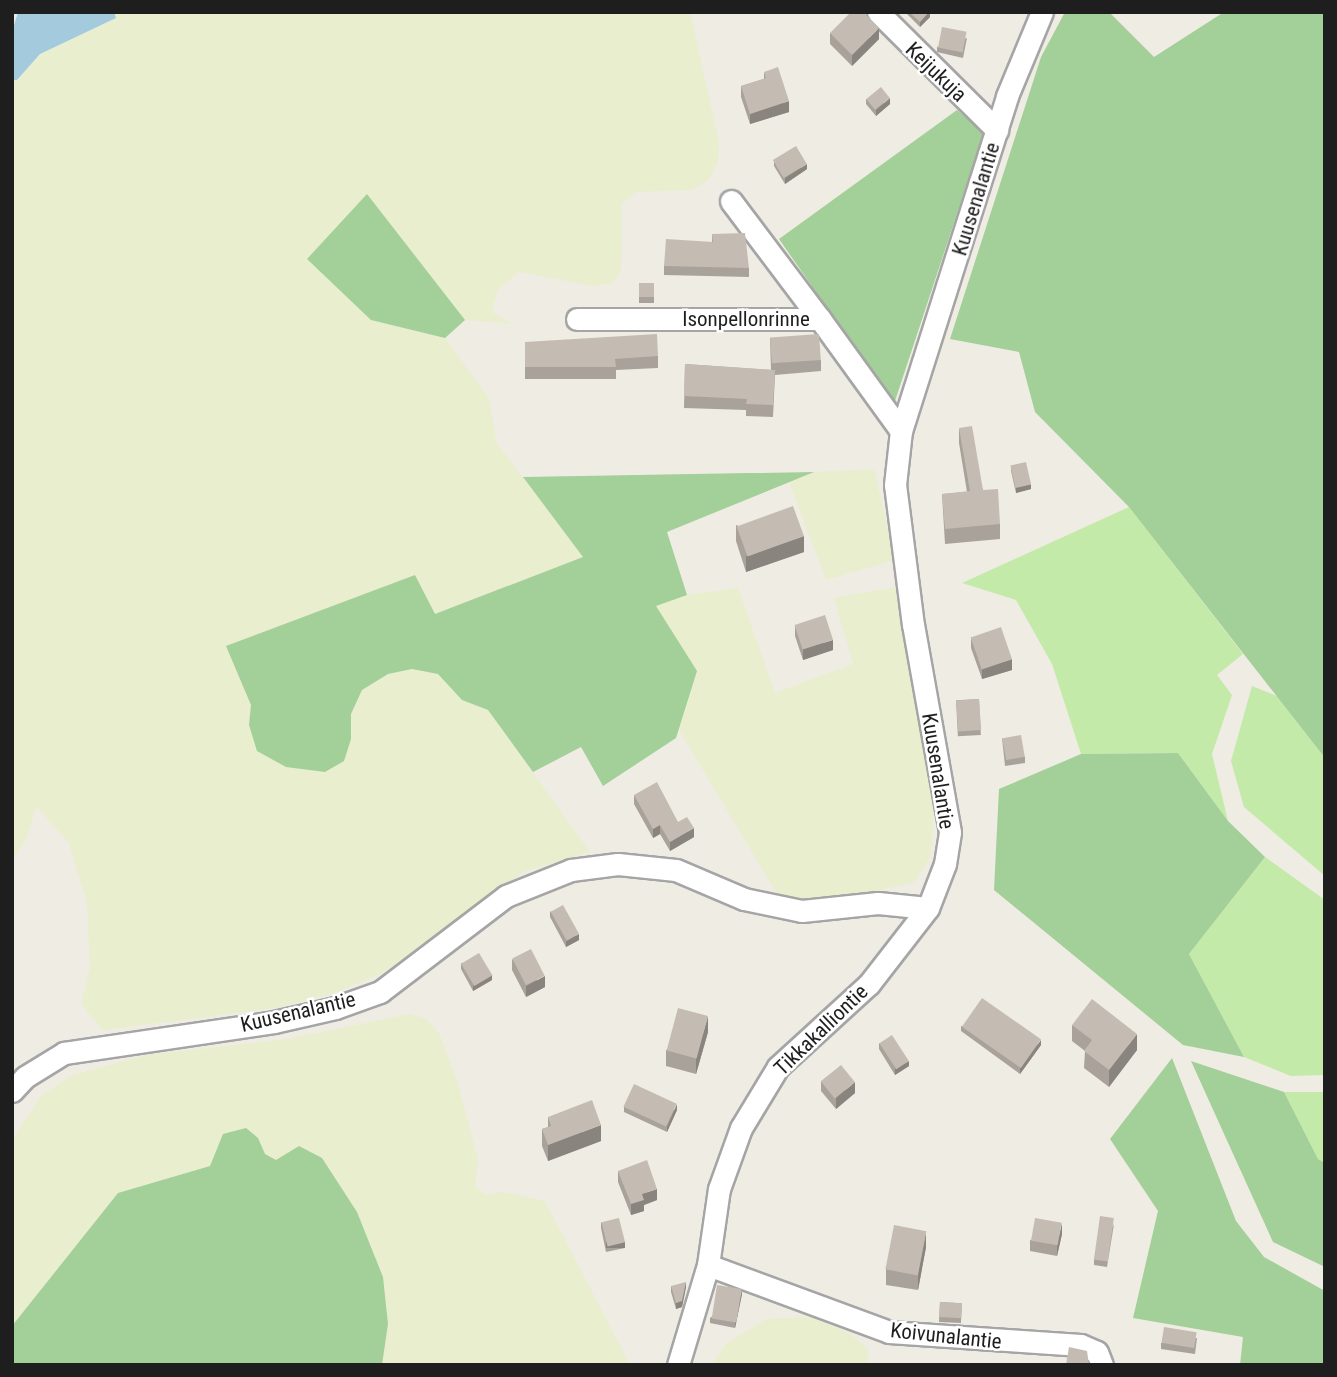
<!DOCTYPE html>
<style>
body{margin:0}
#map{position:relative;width:1337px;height:1377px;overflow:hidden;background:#efece4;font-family:"Roboto Condensed",sans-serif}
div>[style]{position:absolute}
.farmland>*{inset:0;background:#e9eece}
.grass>*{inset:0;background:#c3eaa9}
.forest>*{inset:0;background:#a3cf98}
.water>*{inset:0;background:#a3cbdd}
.roads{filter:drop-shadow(2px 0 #a5a5a5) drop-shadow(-2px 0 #a5a5a5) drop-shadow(0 2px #a5a5a5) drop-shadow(0 -2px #a5a5a5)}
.street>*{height:21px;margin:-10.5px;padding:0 10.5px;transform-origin:10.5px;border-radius:10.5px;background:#fff}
.wall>*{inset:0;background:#a9a29a;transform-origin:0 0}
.shaded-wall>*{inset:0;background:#89847d;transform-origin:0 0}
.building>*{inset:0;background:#c4bcb3;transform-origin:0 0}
span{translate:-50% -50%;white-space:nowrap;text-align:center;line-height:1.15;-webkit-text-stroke:5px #fff;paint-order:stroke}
.street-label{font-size:21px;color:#1e1e1e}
.frame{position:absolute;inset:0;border:14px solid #1e1e1e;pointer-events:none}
</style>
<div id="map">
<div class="farmland">
<i style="clip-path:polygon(114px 12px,690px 12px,719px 142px,718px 162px,708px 180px,692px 190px,636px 192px,622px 203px,621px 269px,614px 283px,594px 286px,519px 272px,498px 289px,492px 312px,512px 324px,465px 320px,367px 194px,371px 320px,445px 338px,489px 398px,496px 442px,583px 557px,434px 615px,415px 575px,242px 681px,251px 705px,249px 725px,351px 739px,351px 714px,362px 690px,388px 674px,412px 669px,438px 674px,462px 700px,488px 710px,590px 852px,525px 871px,380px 974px,332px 994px,276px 1008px,103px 1030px,81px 1004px,90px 967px,87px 903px,69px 843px,36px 807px,26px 840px,12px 860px,12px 80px,18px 80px,40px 54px,116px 18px)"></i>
<i style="clip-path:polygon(874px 469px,895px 560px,826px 580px,789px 482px,814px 472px)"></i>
<i style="clip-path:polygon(895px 587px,935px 799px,931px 856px,914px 882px,877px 891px,805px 901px,777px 894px,679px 730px,697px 671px,655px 606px,687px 595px,738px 588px,775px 693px,853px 664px,834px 598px)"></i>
<i style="clip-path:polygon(409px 1014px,425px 1018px,439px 1033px,457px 1080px,478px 1160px,475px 1187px,487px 1195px,502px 1192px,545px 1201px,630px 1365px,382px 1365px,388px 1324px,383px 1277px,357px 1212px,322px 1158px,276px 1160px,265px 1154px,258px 1138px,223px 1134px,210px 1166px,118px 1193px,12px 1326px,12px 1140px,41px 1096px,72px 1075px,147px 1055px,288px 1039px)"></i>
<i style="clip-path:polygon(810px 1317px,849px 1333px,868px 1349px,867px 1365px,711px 1365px,726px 1344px,766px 1319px)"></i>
</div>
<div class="grass">
<i style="clip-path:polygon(1129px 507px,1243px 654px,1217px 675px,1232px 695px,1212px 754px,1228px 821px,1178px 753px,1081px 754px,1052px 664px,1016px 600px,962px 583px)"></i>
<i style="clip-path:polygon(1252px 686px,1277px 696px,1325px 758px,1325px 876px,1244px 807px,1231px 761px)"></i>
<i style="clip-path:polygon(1265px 857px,1325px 900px,1325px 1075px,1291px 1076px,1244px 1057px,1189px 954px)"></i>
<i style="clip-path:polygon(1284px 1092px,1325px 1092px,1325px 1163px,1318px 1159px)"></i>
</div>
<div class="forest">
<i style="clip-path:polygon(1065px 12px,1109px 12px,1154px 57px,1224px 12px,1325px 12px,1325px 758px,1129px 507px,1035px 412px,1019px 352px,950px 339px,1041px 57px)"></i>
<i style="clip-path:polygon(957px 110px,984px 132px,894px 404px,779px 239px)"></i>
<i style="clip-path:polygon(367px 194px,465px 320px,445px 338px,371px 320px,307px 259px)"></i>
<i style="clip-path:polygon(814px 472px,667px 532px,687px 595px,656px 606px,697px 671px,676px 738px,603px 786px,581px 747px,533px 772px,488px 710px,462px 700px,438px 674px,412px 669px,388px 674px,362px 690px,351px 714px,351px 739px,344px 761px,325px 772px,286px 767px,257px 751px,249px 725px,251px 705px,226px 646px,415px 575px,435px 614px,583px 557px,523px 477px)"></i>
<i style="clip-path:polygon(1178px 753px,1228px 821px,1265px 857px,1189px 954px,1244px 1057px,1183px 1045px,994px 890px,999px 789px,1081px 754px)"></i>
<i style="clip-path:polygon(1172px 1058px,1236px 1221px,1264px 1257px,1325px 1291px,1325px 1365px,1240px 1365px,1243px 1337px,1133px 1318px,1158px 1211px,1110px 1139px)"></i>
<i style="clip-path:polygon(1191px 1061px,1284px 1092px,1318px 1159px,1325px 1163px,1325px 1267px,1273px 1242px)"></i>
<i style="clip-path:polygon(246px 1128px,258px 1138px,265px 1154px,276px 1160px,299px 1146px,322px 1158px,357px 1212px,383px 1277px,388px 1324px,382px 1365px,12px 1365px,12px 1326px,118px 1193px,210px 1166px,223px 1134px)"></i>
</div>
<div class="water">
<i style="clip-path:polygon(18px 12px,114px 12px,116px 18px,40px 54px,17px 80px,12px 80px,12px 32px)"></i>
</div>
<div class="roads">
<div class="street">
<i style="left:878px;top:12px;width:168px;rotate:44.8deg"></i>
<i style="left:731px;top:201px;width:148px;rotate:53deg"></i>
<i style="left:577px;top:319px;width:243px"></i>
<i style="left:820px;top:319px;width:138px;rotate:54.1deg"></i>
<i style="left:12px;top:1091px;width:19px;rotate:-47deg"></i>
<i style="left:25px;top:1077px;width:46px;rotate:-31.6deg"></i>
<i style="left:64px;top:1053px;width:212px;rotate:-8.4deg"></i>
<i style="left:274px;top:1022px;width:63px;rotate:-12.9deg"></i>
<i style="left:335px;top:1008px;width:48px;rotate:-19.6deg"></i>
<i style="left:380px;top:992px;width:158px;rotate:-37.3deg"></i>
<i style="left:506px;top:896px;width:70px;rotate:-21.8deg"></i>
<i style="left:571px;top:870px;width:47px;rotate:-7.3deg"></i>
<i style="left:618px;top:864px;width:58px;rotate:5.9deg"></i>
<i style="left:676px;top:870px;width:74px;rotate:23.1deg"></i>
<i style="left:744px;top:899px;width:59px;rotate:11.7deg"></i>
<i style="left:802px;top:911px;width:76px;rotate:-6deg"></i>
<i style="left:878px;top:903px;width:50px;rotate:5.7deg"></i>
<i style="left:928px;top:908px;width:47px;rotate:-68.9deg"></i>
<i style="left:945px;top:864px;width:32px;rotate:-81deg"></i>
<i style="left:950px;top:832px;width:210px;rotate:-100.1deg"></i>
<i style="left:913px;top:625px;width:141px;rotate:-97.3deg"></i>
<i style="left:895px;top:485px;width:54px;rotate:-83.7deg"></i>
<i style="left:901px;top:431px;width:351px;rotate:-72.4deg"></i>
<i style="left:1007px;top:96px;width:91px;rotate:-67.4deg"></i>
<i style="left:708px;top:1265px;width:193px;rotate:20.3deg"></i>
<i style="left:889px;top:1332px;width:192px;rotate:3.9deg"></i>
<i style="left:1081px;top:1345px;width:17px;rotate:24deg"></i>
<i style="left:1097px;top:1352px;width:14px;rotate:69deg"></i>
<i style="left:678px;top:1365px;width:104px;rotate:-73.3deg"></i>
<i style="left:708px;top:1265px;width:77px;rotate:-81.8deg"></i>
<i style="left:719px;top:1189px;width:65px;rotate:-70.2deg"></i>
<i style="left:741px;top:1128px;width:71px;rotate:-58.8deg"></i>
<i style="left:778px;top:1067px;width:123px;rotate:-42.4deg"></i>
<i style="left:869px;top:984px;width:96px;rotate:-52.2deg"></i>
</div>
</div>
<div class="wall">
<i style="clip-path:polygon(905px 12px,930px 12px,930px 17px,920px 27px)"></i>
<i style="clip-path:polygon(830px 33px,879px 39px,852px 66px,830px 44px)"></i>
<i style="clip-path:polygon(967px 38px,963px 58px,937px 52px,937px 47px)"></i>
<i style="clip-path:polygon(764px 72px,789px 112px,750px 124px,741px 97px,741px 86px,764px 79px)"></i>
<i style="clip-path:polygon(866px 99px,890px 104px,876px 116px,866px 104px)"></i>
<i style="clip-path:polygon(774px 161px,807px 169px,785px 184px,774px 166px)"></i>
<i style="clip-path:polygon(712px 234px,749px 268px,749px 277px,664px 275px,664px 266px,712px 242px)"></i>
<i style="left:639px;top:283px;width:15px;height:20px"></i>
<i style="clip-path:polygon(770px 338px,821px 360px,821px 371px,775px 375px,773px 417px,746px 416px,746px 410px,684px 408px,685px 364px,771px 370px)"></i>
<i style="clip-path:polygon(525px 342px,658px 356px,658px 368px,616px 370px,616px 379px,525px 379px)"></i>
<i style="clip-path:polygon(959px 428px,983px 490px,1000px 524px,1000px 539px,945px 544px,942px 494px,967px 492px,959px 443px)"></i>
<i style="clip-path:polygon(1011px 466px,1031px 489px,1016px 493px,1011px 471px)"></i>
<i style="clip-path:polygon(736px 525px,804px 552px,746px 572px,736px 541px)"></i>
<i style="clip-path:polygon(795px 625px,833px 650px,803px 660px,795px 636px)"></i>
<i style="clip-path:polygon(971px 637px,1012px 670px,982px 679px,971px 648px)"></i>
<i style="left:979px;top:699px;width:36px;height:23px;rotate:87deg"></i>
<i style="clip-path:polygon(1002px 738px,1025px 757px,1025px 763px,1005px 766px)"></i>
<i style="clip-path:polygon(634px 795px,678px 822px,694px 837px,670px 851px,660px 834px,653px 838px,634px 804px)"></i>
<i style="clip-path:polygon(550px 911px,579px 940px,566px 947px,550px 917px)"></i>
<i style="clip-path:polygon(512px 959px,545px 987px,526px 997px,512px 970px)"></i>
<i style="clip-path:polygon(461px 963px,492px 980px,473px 991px,461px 969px)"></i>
<i style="clip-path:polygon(1072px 1025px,1137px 1050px,1109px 1087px,1084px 1068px,1085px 1051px,1072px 1041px)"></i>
<i style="clip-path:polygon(961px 1026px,1041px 1045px,1020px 1074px,961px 1031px)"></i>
<i style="clip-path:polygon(708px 1032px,696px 1074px,666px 1066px,666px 1050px)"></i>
<i style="clip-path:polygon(879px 1043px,909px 1066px,895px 1075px,879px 1049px)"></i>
<i style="clip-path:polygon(821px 1081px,855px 1093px,836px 1109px,821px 1091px)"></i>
<i style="clip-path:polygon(624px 1107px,677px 1110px,667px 1132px,624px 1112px)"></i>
<i style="clip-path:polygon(548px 1117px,601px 1141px,548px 1161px,542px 1146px,542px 1129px,548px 1127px)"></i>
<i style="clip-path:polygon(618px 1171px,657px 1200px,644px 1205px,644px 1211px,631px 1215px,618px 1182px)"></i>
<i style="clip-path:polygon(601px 1222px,625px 1248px,606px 1252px,601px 1228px)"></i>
<i style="clip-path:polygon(1114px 1224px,1107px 1267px,1094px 1265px,1094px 1260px)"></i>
<i style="clip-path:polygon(1062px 1234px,1057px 1256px,1030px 1251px,1030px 1240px)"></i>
<i style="clip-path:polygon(926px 1247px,918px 1290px,886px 1285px,886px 1269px)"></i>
<i style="clip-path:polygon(671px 1286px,686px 1287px,682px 1307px,676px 1309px,671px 1292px)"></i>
<i style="clip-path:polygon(742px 1294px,735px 1328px,710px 1323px,710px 1318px)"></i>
<i style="left:940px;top:1302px;width:22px;height:20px;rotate:3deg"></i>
<i style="clip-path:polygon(1197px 1338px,1195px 1354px,1161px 1349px,1161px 1343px)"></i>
</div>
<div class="shaded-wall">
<i style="clip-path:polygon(929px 12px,930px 17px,920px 27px,920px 22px)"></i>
<i style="clip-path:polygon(879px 28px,879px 39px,852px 66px,852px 55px)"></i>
<i style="clip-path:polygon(890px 98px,890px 104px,876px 116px,876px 110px)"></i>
<i style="clip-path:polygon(789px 101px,789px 112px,750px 124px,750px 114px)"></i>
<i style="clip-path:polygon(807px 164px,807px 169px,785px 184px,785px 178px)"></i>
<i style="clip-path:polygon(1031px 484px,1031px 489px,1016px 493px,1016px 487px)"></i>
<i style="clip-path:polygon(804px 536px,804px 552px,746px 572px,746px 556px)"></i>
<i style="clip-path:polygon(833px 640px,833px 650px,803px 660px,803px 649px)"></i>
<i style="clip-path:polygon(1012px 659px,1012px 670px,982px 679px,982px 668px)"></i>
<i style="clip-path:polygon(660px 825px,660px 834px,653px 838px,653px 829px)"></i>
<i style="clip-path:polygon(694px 828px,694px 837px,670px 851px,670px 842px)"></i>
<i style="clip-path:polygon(579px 934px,579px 940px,566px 947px,566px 941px)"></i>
<i style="clip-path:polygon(492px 975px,492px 980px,473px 991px,473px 986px)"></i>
<i style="clip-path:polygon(545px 976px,545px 987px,526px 997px,526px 986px)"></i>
<i style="clip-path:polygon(708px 1016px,708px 1032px,696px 1074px,696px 1058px)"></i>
<i style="clip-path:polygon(1137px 1034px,1137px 1050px,1109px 1087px,1109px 1070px)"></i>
<i style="clip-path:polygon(1041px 1040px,1041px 1045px,1020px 1074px,1020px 1068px)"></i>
<i style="clip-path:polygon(909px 1061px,909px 1066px,895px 1075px,895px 1069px)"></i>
<i style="clip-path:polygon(855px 1082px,855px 1093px,836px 1109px,836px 1098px)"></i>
<i style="clip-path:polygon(677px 1104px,677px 1110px,667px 1132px,667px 1127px)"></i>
<i style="clip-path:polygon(601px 1125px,601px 1141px,548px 1161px,548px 1145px)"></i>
<i style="clip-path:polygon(657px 1189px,657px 1200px,644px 1205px,644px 1211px,631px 1215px,631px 1204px,642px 1194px)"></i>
<i style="clip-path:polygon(1062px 1223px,1062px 1234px,1057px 1256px,1057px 1245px)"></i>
<i style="clip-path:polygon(926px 1231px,926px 1247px,918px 1290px,918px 1274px)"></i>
<i style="left:625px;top:1242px;width:6px;height:19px;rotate:90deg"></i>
<i style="clip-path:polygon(686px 1282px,686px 1287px,682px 1307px,676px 1309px,676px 1303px)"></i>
<i style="clip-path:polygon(742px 1289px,742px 1294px,735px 1328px,735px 1323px)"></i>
</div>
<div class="building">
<i style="clip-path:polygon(851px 12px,863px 12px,879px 28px,852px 55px,830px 33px)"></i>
<i style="clip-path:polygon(909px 12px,929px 12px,920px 22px)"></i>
<i style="left:942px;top:27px;width:25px;height:21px;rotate:11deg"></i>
<i style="clip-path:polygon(778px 67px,789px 101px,750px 114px,741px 86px,766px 78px,764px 72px)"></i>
<i style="left:881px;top:87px;width:14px;height:19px;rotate:51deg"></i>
<i style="left:796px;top:146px;width:21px;height:27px;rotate:59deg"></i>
<i style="clip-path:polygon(745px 233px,749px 268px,664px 266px,666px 239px,713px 242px,712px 234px)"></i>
<i style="left:639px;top:283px;width:15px;height:14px"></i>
<i style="clip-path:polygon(657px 334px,658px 356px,615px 359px,616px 367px,525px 367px,525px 342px)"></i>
<i style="left:819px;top:334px;width:26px;height:49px;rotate:86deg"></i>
<i style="clip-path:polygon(685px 364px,775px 370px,773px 405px,746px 404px,747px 399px,684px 396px)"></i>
<i style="clip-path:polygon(972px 426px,983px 490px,998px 489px,1000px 524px,945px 529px,942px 494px,970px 491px,959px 428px)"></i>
<i style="left:1026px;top:462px;width:23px;height:16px;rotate:77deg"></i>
<i style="left:793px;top:506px;width:32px;height:60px;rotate:70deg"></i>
<i style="left:825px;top:615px;width:26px;height:32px;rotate:72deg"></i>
<i style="left:1001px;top:627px;width:34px;height:32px;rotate:71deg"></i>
<i style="left:979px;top:699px;width:31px;height:23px;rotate:86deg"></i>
<i style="left:1021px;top:735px;width:22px;height:19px;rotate:80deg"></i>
<i style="clip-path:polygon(657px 782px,678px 822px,687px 817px,694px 828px,670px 842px,660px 825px,653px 829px,634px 795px)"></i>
<i style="left:563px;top:905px;width:33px;height:14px;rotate:61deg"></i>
<i style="left:531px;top:949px;width:30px;height:21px;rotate:63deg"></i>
<i style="left:479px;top:953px;width:26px;height:21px;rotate:59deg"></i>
<i style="left:982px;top:998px;width:72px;height:35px;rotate:35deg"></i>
<i style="clip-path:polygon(1092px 999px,1137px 1034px,1109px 1070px,1084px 1051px,1092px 1040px,1072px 1025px)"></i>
<i style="left:678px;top:1008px;width:31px;height:44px;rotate:15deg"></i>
<i style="left:892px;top:1035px;width:31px;height:15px;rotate:57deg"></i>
<i style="left:841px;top:1065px;width:22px;height:26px;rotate:51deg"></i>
<i style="left:634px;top:1084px;width:47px;height:25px;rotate:25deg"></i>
<i style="clip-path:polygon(592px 1100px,601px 1125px,548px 1145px,542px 1129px,551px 1126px,548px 1117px)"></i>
<i style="clip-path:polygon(647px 1160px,657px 1189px,642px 1194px,644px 1200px,631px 1204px,618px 1171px)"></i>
<i style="left:1100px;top:1216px;width:14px;height:44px;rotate:8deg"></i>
<i style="left:619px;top:1218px;width:25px;height:18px;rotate:76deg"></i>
<i style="left:1035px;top:1218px;width:27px;height:23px;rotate:10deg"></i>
<i style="left:894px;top:1225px;width:33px;height:45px;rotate:11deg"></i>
<i style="clip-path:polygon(686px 1282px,682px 1301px,676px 1303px,671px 1286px)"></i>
<i style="left:717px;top:1285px;width:25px;height:34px;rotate:9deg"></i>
<i style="left:940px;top:1302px;width:22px;height:15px;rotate:3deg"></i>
<i style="left:1164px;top:1327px;width:33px;height:16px;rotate:9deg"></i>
<i style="clip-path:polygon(1069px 1347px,1087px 1351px,1089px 1365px,1066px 1365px)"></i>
</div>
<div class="street-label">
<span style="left:936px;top:72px;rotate:44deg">Keijukuja</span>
<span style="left:976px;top:199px;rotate:-73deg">Kuusenalantie</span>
<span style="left:746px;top:319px">Isonpellonrinne</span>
<span style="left:938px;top:771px;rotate:81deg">Kuusenalantie</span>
<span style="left:298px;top:1012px;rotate:-13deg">Kuusenalantie</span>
<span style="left:821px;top:1030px;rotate:-44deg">Tikkakalliontie</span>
<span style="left:946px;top:1336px;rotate:6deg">Koivunalantie</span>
</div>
<div class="frame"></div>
</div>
